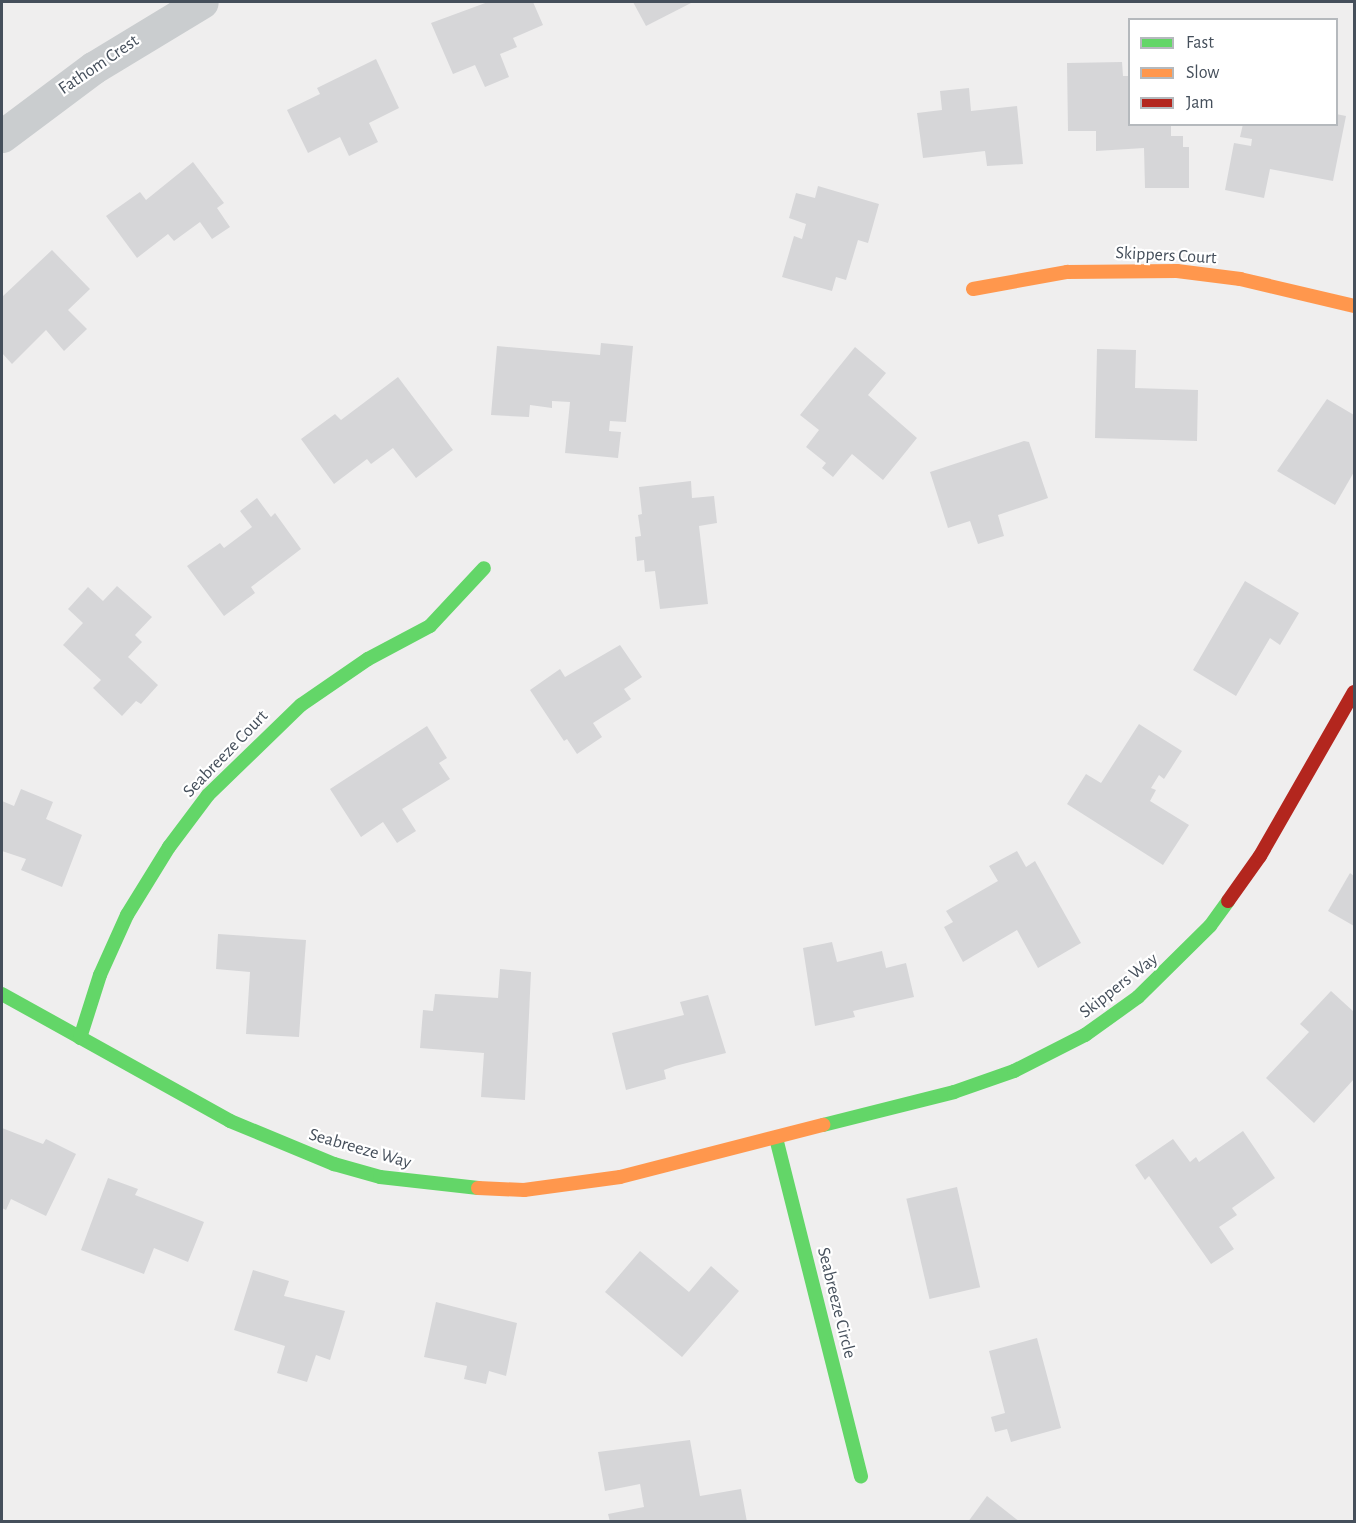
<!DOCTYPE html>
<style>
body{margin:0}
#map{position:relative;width:1356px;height:1523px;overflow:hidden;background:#efeeee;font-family:"Alegreya Sans",sans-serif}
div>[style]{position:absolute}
.building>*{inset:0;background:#d6d6d8;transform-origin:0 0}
.street>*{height:33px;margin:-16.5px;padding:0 16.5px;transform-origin:16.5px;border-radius:16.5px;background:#cacdcf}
.fast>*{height:14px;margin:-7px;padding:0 7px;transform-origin:7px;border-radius:7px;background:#63d668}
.slow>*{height:14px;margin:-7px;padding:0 7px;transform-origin:7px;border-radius:7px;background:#ff974d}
.jam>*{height:14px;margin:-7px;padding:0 7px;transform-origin:7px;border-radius:7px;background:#b3261e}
span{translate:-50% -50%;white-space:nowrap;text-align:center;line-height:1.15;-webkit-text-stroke:4.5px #fff;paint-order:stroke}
.street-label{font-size:18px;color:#454f5b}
.frame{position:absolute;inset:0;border:3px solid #454f5b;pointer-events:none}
.legend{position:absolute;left:1128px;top:18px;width:210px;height:108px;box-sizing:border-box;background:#fff;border:2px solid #b5b9bd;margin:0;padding:8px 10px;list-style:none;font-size:18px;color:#454f5b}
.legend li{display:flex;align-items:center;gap:12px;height:30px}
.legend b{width:30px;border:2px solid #b5b9bd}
</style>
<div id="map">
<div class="building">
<i style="clip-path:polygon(488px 2px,533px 2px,543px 25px,513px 38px,517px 47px,500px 54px,509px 77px,485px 87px,475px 65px,453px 74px,431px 23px)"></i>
<i style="clip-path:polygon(633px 2px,693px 2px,646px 26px)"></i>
<i style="clip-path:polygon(376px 59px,399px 108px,369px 123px,378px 142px,349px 156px,340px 137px,308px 153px,287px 110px,320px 94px,317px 88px)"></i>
<i style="clip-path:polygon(1122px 62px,1123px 76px,1130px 76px,1130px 124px,1171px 124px,1171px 136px,1183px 136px,1183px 147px,1189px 147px,1189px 188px,1145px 188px,1144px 148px,1096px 151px,1096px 131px,1068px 131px,1067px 63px)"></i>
<i style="clip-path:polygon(969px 88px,971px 111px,1017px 106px,1023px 164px,987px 166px,985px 151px,923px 158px,917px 113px,942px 110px,940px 91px)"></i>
<i style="clip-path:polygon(1336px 114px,1346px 116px,1333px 181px,1270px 169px,1264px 198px,1225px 190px,1234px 143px,1251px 146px,1252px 139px,1240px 137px,1243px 124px,1336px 124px)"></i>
<i style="clip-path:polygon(193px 162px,224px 203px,217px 208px,230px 227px,212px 239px,200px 222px,174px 241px,168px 234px,137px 258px,106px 216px,140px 192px,146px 200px)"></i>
<i style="clip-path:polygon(818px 186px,879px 204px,868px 243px,858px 240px,846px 280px,836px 277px,832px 291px,782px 277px,794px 236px,802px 239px,806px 224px,789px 218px,796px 193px,815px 198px)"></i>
<i style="clip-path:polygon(52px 250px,90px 289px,68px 310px,87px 329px,64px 351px,46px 330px,12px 364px,2px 353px,2px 297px)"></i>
<i style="clip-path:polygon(601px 343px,633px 346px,626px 422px,610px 421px,609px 431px,621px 432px,618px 458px,565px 453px,570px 402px,552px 401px,552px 408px,530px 405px,529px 417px,491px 415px,497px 346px,600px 355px)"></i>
<i style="clip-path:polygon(855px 347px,886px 373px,868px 395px,917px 438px,883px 480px,852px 454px,833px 477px,822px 468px,826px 463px,806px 447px,819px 430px,800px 415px)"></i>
<i style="clip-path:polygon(1097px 349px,1136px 350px,1135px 388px,1198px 390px,1197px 441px,1095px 438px)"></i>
<i style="clip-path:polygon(398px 377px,453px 450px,416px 478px,393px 448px,371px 464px,367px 459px,334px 484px,301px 439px,335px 414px,341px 420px)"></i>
<i style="clip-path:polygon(1327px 399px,1354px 415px,1354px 472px,1335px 505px,1277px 471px)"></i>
<i style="clip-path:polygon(1024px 441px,1029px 442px,1048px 498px,998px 515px,1004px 536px,978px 544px,970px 521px,948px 528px,930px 472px)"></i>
<i style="clip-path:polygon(691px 481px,692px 498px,714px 496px,717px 523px,699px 526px,708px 604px,660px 609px,655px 571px,645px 572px,644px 560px,637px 561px,635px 537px,641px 536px,638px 515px,642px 514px,639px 487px)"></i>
<i style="clip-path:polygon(257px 498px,271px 517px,275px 513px,301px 549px,251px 587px,255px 593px,224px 616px,187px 566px,220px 543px,224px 548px,252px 527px,240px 511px)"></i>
<i style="clip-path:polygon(1245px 581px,1299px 613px,1280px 645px,1270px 638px,1236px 696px,1193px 670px)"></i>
<i style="clip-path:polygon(117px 586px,152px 617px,135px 635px,142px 642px,128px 657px,158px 685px,141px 704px,136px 701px,122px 716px,93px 688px,101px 680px,63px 645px,83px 623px,68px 609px,88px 587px,103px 601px)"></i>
<i style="clip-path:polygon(620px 645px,642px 677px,624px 689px,631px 699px,593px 723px,602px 737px,577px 754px,567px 739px,564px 741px,530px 690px,560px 669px,565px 677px)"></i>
<i style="clip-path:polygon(1139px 724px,1182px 751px,1164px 779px,1159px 775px,1151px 788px,1156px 790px,1150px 801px,1189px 825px,1163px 865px,1067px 804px,1086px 774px,1101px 783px)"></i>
<i style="clip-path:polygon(427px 726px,447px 758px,439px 763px,450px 779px,402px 809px,416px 831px,397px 843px,383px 822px,361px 837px,330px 789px)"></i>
<i style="clip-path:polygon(21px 789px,53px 802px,46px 819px,82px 835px,62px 887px,21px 870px,26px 859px,2px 851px,2px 801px,14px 806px)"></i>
<i style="clip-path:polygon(1017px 851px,1026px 867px,1035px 861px,1081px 943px,1038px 968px,1017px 930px,963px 962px,944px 927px,953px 922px,946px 911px,998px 881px,989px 866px)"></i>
<i style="clip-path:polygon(1350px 873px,1354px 876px,1354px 926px,1328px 911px)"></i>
<i style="clip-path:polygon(218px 934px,306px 940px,299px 1037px,246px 1034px,250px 972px,216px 969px)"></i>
<i style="clip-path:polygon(832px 942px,837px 962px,882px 951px,886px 968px,906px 963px,914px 997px,853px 1011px,855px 1017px,815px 1026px,803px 948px)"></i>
<i style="clip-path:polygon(500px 969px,531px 972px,525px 1100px,481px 1097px,484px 1053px,420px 1048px,423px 1010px,433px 1011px,435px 994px,498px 998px)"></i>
<i style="clip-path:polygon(1331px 991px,1354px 1012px,1354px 1079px,1314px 1123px,1266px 1078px,1309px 1032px,1300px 1024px)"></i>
<i style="clip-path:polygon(708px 995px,726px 1053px,675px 1066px,664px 1070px,666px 1079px,626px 1090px,612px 1033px,684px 1015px,680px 1002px)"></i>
<i style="clip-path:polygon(2px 1128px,43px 1144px,46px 1139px,76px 1154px,46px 1216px,11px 1199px,6px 1210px,2px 1208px)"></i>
<i style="clip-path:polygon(1243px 1131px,1275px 1178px,1232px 1208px,1237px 1215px,1219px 1227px,1234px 1249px,1211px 1264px,1149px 1176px,1145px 1180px,1135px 1165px,1173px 1139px,1190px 1162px,1196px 1157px,1199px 1162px)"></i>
<i style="clip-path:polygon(108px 1178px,138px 1189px,135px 1195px,204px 1222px,188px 1262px,154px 1248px,144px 1274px,81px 1250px)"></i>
<i style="left:957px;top:1187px;width:103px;height:52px;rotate:77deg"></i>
<i style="clip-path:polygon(640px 1251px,689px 1292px,711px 1266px,739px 1291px,682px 1357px,605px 1292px)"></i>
<i style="clip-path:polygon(253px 1270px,289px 1281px,284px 1296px,345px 1311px,330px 1360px,316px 1355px,307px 1382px,277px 1373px,285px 1346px,234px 1330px)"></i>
<i style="clip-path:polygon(436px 1302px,517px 1323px,506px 1376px,489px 1371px,486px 1384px,464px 1379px,467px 1366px,424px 1357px)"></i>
<i style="clip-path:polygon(1037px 1338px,1061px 1428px,1011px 1442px,1007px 1429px,995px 1432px,991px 1417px,1005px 1413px,989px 1351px)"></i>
<i style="clip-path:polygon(690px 1440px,700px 1496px,741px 1489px,747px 1522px,610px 1522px,608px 1514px,644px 1507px,640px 1484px,605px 1491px,598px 1452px)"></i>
<i style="clip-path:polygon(987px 1496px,1020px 1522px,968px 1522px)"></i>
</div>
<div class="street">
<i style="left:2px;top:136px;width:114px;rotate:-36.8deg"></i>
<i style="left:93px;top:68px;width:127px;rotate:-31.2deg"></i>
</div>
<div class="fast">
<i style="left:2px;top:994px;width:261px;rotate:29.1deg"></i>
<i style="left:230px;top:1121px;width:113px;rotate:22.5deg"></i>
<i style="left:334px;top:1164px;width:48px;rotate:15.8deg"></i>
<i style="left:380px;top:1177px;width:99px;rotate:6.4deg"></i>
<i style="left:80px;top:1038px;width:66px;rotate:-72.4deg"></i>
<i style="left:100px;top:975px;width:66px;rotate:-65.8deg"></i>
<i style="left:127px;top:915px;width:80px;rotate:-58.3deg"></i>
<i style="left:169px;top:847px;width:65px;rotate:-53.1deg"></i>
<i style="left:208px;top:795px;width:129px;rotate:-44.1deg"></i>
<i style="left:301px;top:705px;width:81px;rotate:-34.5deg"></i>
<i style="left:368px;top:659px;width:70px;rotate:-28deg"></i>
<i style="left:430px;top:626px;width:79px;rotate:-47deg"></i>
<i style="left:823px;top:1125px;width:135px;rotate:-14.1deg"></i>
<i style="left:954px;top:1092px;width:64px;rotate:-19.3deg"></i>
<i style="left:1014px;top:1071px;width:80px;rotate:-26.9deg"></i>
<i style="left:1085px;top:1035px;width:65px;rotate:-35.6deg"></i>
<i style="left:1138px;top:997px;width:101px;rotate:-44.6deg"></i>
<i style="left:1210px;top:926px;width:31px;rotate:-54deg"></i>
<i style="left:776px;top:1138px;width:349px;rotate:75.9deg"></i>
</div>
<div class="slow">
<i style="left:973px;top:289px;width:96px;rotate:-10.3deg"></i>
<i style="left:1067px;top:272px;width:110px;rotate:-0.5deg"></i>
<i style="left:1177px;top:271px;width:64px;rotate:7.2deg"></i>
<i style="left:1240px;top:279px;width:117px;rotate:13.3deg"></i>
<i style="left:478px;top:1188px;width:46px;rotate:2.5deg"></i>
<i style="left:524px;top:1190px;width:97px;rotate:-7.7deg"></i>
<i style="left:620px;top:1177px;width:210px;rotate:-14.4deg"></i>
</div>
<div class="jam">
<i style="left:1228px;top:901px;width:55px;rotate:-54.6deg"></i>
<i style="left:1260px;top:856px;width:189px;rotate:-60.2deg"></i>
</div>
<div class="street-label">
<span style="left:99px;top:65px;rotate:-34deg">Fathom Crest</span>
<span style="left:1166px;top:256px;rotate:3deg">Skippers Court</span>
<span style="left:226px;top:754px;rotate:-46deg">Seabreeze Court</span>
<span style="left:1119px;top:986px;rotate:-38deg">Skippers Way</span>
<span style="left:360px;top:1149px;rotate:16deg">Seabreeze Way</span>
<span style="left:836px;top:1303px;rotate:76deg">Seabreeze Circle</span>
</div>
<div class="frame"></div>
<ul class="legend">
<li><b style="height:8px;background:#63d668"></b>Fast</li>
<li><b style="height:8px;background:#ff974d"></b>Slow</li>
<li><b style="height:8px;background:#b3261e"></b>Jam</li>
</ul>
</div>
